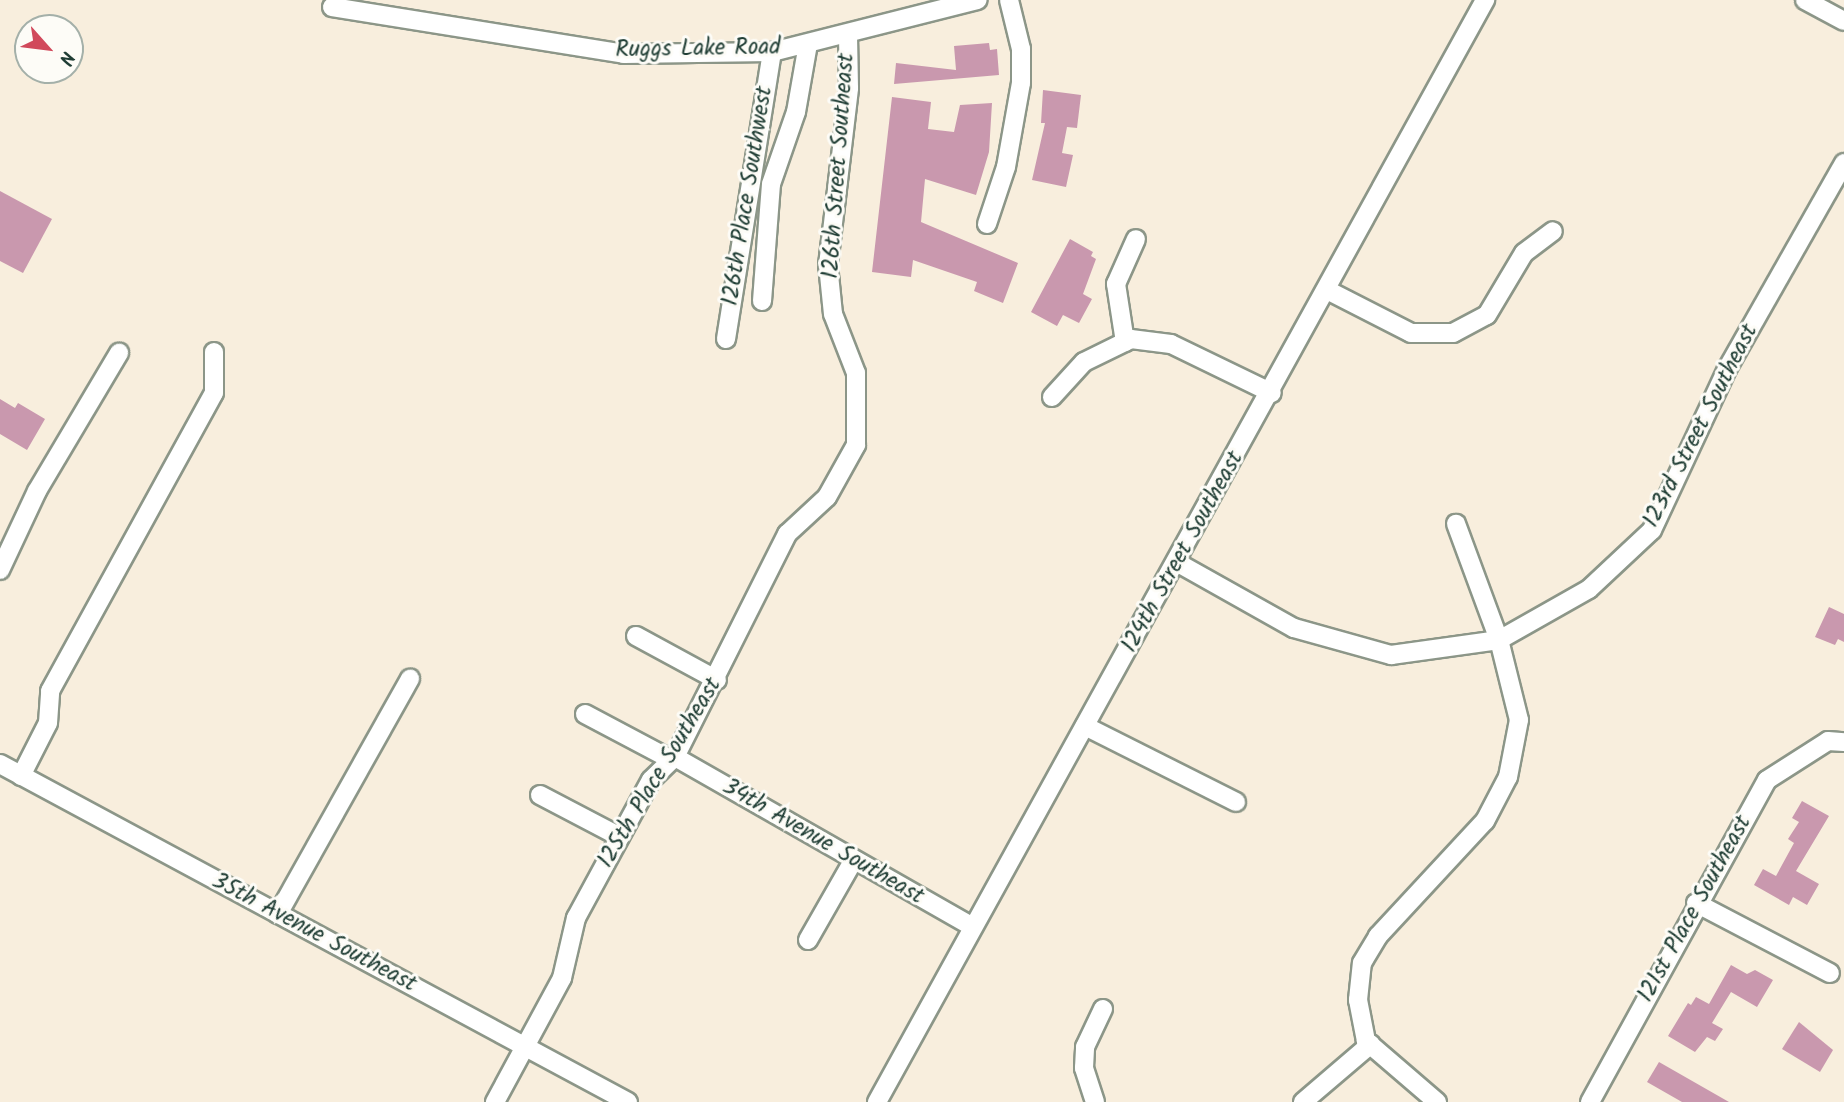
<!DOCTYPE html>
<style>
body{margin:0}
#map{position:relative;width:1844px;height:1102px;overflow:hidden;background:#f8eedd;font-family:Kalam,sans-serif}
div>[style]{position:absolute}
.building>*{inset:0;background:#c998ae}
.roads{filter:drop-shadow(2px 0 #8c9688) drop-shadow(-2px 0 #8c9688) drop-shadow(0 2px #8c9688) drop-shadow(0 -2px #8c9688)}
.minor>*{height:18px;margin:-9px;padding:0 9px;transform-origin:9px;border-radius:9px;background:#fff}
span{translate:-50% -50%;white-space:nowrap;text-align:center;line-height:1.15;-webkit-text-stroke:6px #fdfcf7;paint-order:stroke}
.street-label{font-size:23px;color:#1f3d34}
.north{position:absolute;left:14px;top:14px;width:70px;height:70px;box-sizing:border-box;background:#fdfcf7;border:2px solid #a4b0a9;border-radius:50%;rotate:118deg;font-size:19px;font-weight:700;line-height:28px;text-align:center;color:#1f3d34}
.north::after{content:'';display:block;margin:auto;width:24px;height:32px;background:#d1495b;clip-path:polygon(50% 0,100% 100%,50% 72%,0 100%)}
</style>
<div id="map">
<div class="building">
<i style="clip-path:polygon(989px 43px,990px 50px,997px 49px,999px 75px,894px 84px,896px 63px,956px 70px,954px 46px)"></i>
<i style="clip-path:polygon(1043px 90px,1081px 95px,1077px 128px,1067px 127px,1062px 153px,1073px 155px,1066px 187px,1032px 180px,1045px 123px,1041px 123px)"></i>
<i style="clip-path:polygon(892px 97px,931px 102px,928px 129px,954px 132px,960px 105px,992px 103px,989px 152px,976px 195px,925px 179px,921px 222px,1018px 263px,1003px 303px,974px 291px,977px 282px,913px 260px,911px 277px,872px 272px)"></i>
<i style="clip-path:polygon(0 191px,52px 219px,23px 273px,0 261px)"></i>
<i style="clip-path:polygon(1070px 239px,1093px 252px,1091px 256px,1096px 259px,1083px 294px,1092px 299px,1079px 323px,1063px 315px,1057px 326px,1031px 312px)"></i>
<i style="clip-path:polygon(0 399px,15px 408px,18px 403px,45px 419px,27px 450px,0 434px)"></i>
<i style="clip-path:polygon(1829px 607px,1844px 614px,1844px 642px,1838px 639px,1835px 645px,1815px 637px)"></i>
<i style="clip-path:polygon(1802px 801px,1829px 816px,1796px 871px,1819px 884px,1807px 905px,1793px 897px,1789px 905px,1754px 885px,1763px 869px,1776px 876px,1794px 843px,1788px 839px,1799px 822px,1792px 818px)"></i>
<i style="clip-path:polygon(1731px 965px,1747px 974px,1755px 970px,1773px 980px,1757px 1007px,1731px 992px,1712px 1023px,1723px 1029px,1715px 1041px,1707px 1037px,1695px 1052px,1668px 1036px,1688px 1003px,1691px 1005px,1696px 997px,1709px 1004px)"></i>
<i style="clip-path:polygon(1799px 1022px,1833px 1050px,1820px 1072px,1782px 1049px)"></i>
<i style="clip-path:polygon(1659px 1062px,1729px 1102px,1682px 1102px,1647px 1082px)"></i>
</div>
<div class="roads">
<div class="minor">
<i style="left:1805px;top:0;width:44px;rotate:28.3deg"></i>
<i style="left:332px;top:7px;width:296px;rotate:9.1deg"></i>
<i style="left:624px;top:54px;width:148px;rotate:-0.8deg"></i>
<i style="left:772px;top:52px;width:212px;rotate:-14.2deg"></i>
<i style="left:987px;top:224px;width:60px;rotate:-71.6deg"></i>
<i style="left:1006px;top:167px;width:85px;rotate:-79.9deg"></i>
<i style="left:1021px;top:83px;width:34px;rotate:-90deg"></i>
<i style="left:1021px;top:49px;width:50px;rotate:-103.8deg"></i>
<i style="left:1327px;top:290px;width:94px;rotate:27.1deg"></i>
<i style="left:1411px;top:333px;width:42px"></i>
<i style="left:1453px;top:333px;width:38px;rotate:-28deg"></i>
<i style="left:1487px;top:315px;width:72px;rotate:-59.2deg"></i>
<i style="left:1524px;top:253px;width:36px;rotate:-37deg"></i>
<i style="left:762px;top:301px;width:117px;rotate:-85.6deg"></i>
<i style="left:771px;top:184px;width:76px;rotate:-70.9deg"></i>
<i style="left:796px;top:112px;width:69px;rotate:-80deg"></i>
<i style="left:726px;top:339px;width:291px;rotate:-80.9deg"></i>
<i style="left:1125px;top:342px;width:59px;rotate:-98.8deg"></i>
<i style="left:1116px;top:284px;width:49px;rotate:-66deg"></i>
<i style="left:1052px;top:397px;width:47px;rotate:-47.6deg"></i>
<i style="left:1084px;top:362px;width:52px;rotate:-26.1deg"></i>
<i style="left:1131px;top:339px;width:40px;rotate:7.1deg"></i>
<i style="left:1171px;top:344px;width:112px;rotate:25.9deg"></i>
<i style="left:1178px;top:563px;width:133px;rotate:29.3deg"></i>
<i style="left:1294px;top:628px;width:101px;rotate:15.6deg"></i>
<i style="left:1391px;top:655px;width:109px;rotate:-7.9deg"></i>
<i style="left:1499px;top:640px;width:124px;rotate:-110.3deg"></i>
<i style="left:0;top:570px;width:87px;rotate:-64.9deg"></i>
<i style="left:37px;top:491px;width:161px;rotate:-59.3deg"></i>
<i style="left:636px;top:636px;width:92px;rotate:28.5deg"></i>
<i style="left:585px;top:714px;width:98px;rotate:27.9deg"></i>
<i style="left:1085px;top:726px;width:169px;rotate:26.7deg"></i>
<i style="left:675px;top:757px;width:341px;rotate:29.7deg"></i>
<i style="left:0;top:764px;width:713px;rotate:28.29deg"></i>
<i style="left:21px;top:776px;width:59px;rotate:-63deg"></i>
<i style="left:48px;top:723px;width:32px;rotate:-86deg"></i>
<i style="left:50px;top:691px;width:340px;rotate:-61.2deg"></i>
<i style="left:214px;top:393px;width:41px;rotate:-90deg"></i>
<i style="left:540px;top:795px;width:90px;rotate:27.7deg"></i>
<i style="left:1696px;top:903px;width:151px;rotate:27.6deg"></i>
<i style="left:278px;top:914px;width:270px;rotate:-60.7deg"></i>
<i style="left:808px;top:940px;width:91px;rotate:-60.3deg"></i>
<i style="left:495px;top:1102px;width:141px;rotate:-61.6deg"></i>
<i style="left:562px;top:978px;width:62px;rotate:-76.9deg"></i>
<i style="left:576px;top:918px;width:157px;rotate:-61.5deg"></i>
<i style="left:651px;top:780px;width:33px;rotate:-44deg"></i>
<i style="left:675px;top:757px;width:250px;rotate:-63.3deg"></i>
<i style="left:787px;top:534px;width:54px;rotate:-42.8deg"></i>
<i style="left:827px;top:497px;width:60px;rotate:-60.9deg"></i>
<i style="left:856px;top:445px;width:72px;rotate:-90deg"></i>
<i style="left:856px;top:373px;width:63px;rotate:-111.3deg"></i>
<i style="left:833px;top:314px;width:49px;rotate:-95.8deg"></i>
<i style="left:828px;top:265px;width:178px;rotate:-83.2deg"></i>
<i style="left:849px;top:88px;width:54px;rotate:-91.1deg"></i>
<i style="left:877px;top:1102px;width:1259px;rotate:-61.11deg"></i>
<i style="left:1095px;top:1102px;width:36px;rotate:-108deg"></i>
<i style="left:1084px;top:1068px;width:21px;rotate:-87deg"></i>
<i style="left:1085px;top:1047px;width:42px;rotate:-64.7deg"></i>
<i style="left:1303px;top:1102px;width:89px;rotate:-40.5deg"></i>
<i style="left:1437px;top:1102px;width:94px;rotate:-139.3deg"></i>
<i style="left:1366px;top:1041px;width:42px;rotate:-101deg"></i>
<i style="left:1358px;top:1000px;width:37px;rotate:-84deg"></i>
<i style="left:1362px;top:963px;width:31px;rotate:-59deg"></i>
<i style="left:1378px;top:936px;width:157px;rotate:-47.1deg"></i>
<i style="left:1485px;top:821px;width:50px;rotate:-62.4deg"></i>
<i style="left:1508px;top:777px;width:58px;rotate:-79.1deg"></i>
<i style="left:1519px;top:720px;width:82px;rotate:-104deg"></i>
<i style="left:1499px;top:640px;width:103px;rotate:-29.5deg"></i>
<i style="left:1589px;top:589px;width:86px;rotate:-43.1deg"></i>
<i style="left:1652px;top:530px;width:178px;rotate:-65deg"></i>
<i style="left:1727px;top:369px;width:237px;rotate:-60.4deg"></i>
<i style="left:1590px;top:1102px;width:367px;rotate:-61.2deg"></i>
<i style="left:1767px;top:780px;width:72px;rotate:-32.6deg"></i>
<i style="left:1828px;top:741px;width:16px;rotate:4deg"></i>
</div>
</div>
<div class="street-label">
<span style="left:698px;top:49px;rotate:-1deg">Ruggs Lake Road</span>
<span style="left:839px;top:166px;rotate:-86deg">126th Street Southeast</span>
<span style="left:748px;top:196px;rotate:-81deg">126th Place Southwest</span>
<span style="left:1701px;top:426px;rotate:-63deg">123rd Street Southeast</span>
<span style="left:1183px;top:552px;rotate:-61deg">124th Street Southeast</span>
<span style="left:660px;top:773px;rotate:-59deg">125th Place Southeast</span>
<span style="left:823px;top:842px;rotate:30deg">34th Avenue Southeast</span>
<span style="left:1695px;top:909px;rotate:-61deg">121st Place Southeast</span>
<span style="left:314px;top:933px;rotate:28deg">35th Avenue Southeast</span>
</div>
<div class="north">N</div>
</div>
